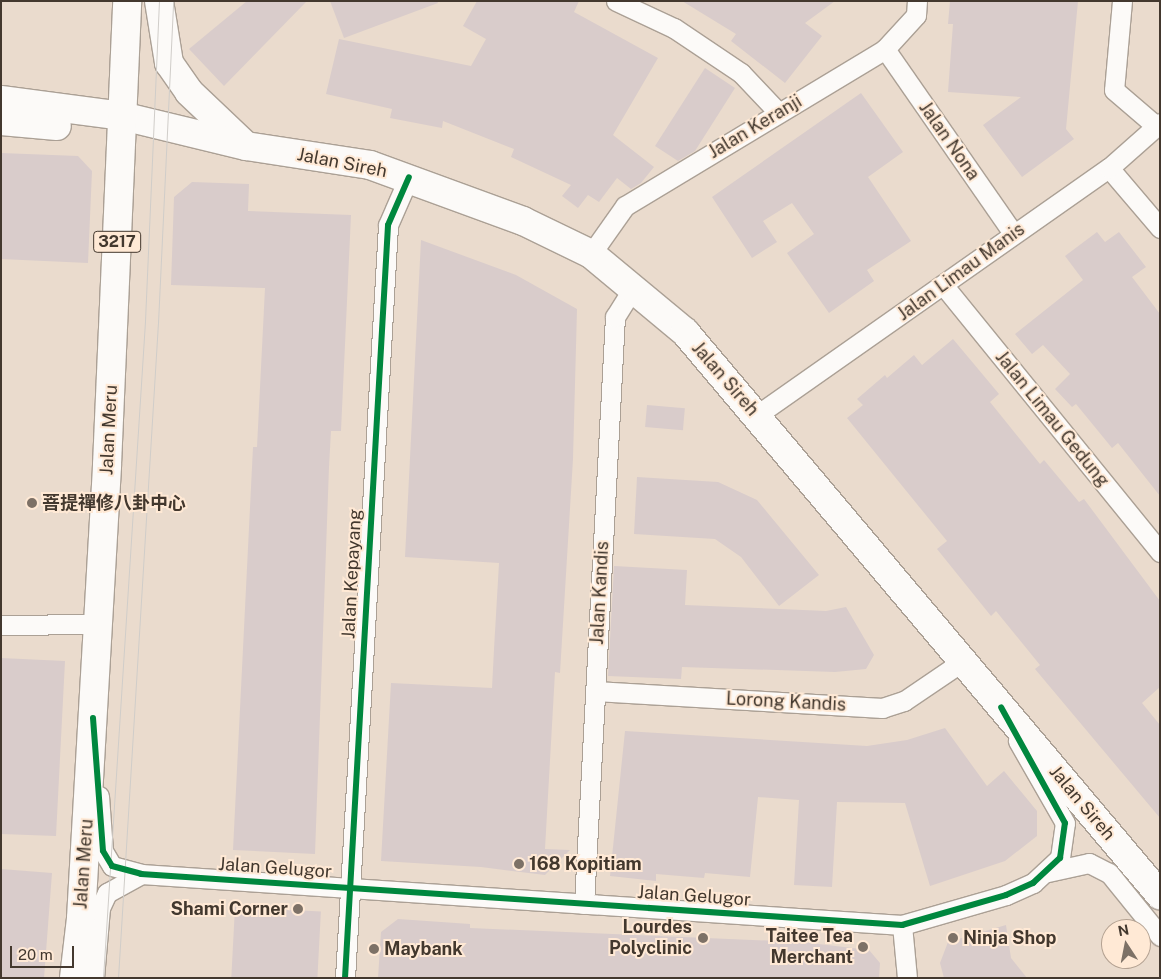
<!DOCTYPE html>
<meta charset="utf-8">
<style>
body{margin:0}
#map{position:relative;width:1161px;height:979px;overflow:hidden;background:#eadbcd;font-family:"Public Sans","Noto Sans SC",sans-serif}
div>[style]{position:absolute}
.building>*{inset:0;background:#d9cccb;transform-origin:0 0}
.roads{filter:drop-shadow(1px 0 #aba095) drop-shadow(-1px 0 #aba095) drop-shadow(0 1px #aba095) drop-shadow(0 -1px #aba095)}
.minor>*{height:19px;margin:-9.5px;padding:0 9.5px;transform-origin:9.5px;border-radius:9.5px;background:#fcfaf8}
.trunk>*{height:28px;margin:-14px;padding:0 14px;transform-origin:14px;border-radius:14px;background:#fcfaf8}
.tram>*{height:1px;margin:-0.5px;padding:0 0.5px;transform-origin:0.5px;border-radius:0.5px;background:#d0cdc9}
.cycleway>*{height:6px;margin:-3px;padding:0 3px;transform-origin:3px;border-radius:3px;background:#00873e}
.dots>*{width:14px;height:14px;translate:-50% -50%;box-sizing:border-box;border:2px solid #ffe9d5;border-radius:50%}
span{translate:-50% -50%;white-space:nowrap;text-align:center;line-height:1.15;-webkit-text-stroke:4px #ffe9d5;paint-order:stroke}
.shield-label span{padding:1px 4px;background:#ffe9d5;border:1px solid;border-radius:4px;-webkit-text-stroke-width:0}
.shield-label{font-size:16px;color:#43382e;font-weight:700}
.street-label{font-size:18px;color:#43382e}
.poi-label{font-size:18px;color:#43382e;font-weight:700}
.left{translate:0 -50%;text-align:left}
.right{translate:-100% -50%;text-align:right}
.frame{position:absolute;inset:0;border:2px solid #43382e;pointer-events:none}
.north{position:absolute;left:1101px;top:919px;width:50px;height:50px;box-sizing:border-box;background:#ffe9d5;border:1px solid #b4a292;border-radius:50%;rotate:349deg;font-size:14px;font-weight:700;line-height:20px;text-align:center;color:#43382e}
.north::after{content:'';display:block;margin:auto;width:18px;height:22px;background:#7d7166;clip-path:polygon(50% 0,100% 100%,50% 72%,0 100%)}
.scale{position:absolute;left:10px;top:946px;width:64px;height:22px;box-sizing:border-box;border:2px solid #43382e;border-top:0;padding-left:6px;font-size:15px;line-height:18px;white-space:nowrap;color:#43382e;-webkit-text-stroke:4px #ffe9d5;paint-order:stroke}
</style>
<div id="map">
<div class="building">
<i style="clip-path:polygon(247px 1px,307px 1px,224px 86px,189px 49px)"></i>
<i style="clip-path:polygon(330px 1px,437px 1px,438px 3px,344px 38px)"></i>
<i style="clip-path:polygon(477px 1px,579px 1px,574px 12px,658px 58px,613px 135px,654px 167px,641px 183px,631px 189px,617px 178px,599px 202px,588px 195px,578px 208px,562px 196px,571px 185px,511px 157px,514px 149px,443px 121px,442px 128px,390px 118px,392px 109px,326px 94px,339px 39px,471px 66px,486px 39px,463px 26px)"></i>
<i style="clip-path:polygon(682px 1px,835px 1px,805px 23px,822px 36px,785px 83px,731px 41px,736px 34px)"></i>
<i style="clip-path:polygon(950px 1px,1078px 1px,1066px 129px,1074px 139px,1022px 177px,983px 125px,1021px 97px,948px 92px,953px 24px,948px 24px)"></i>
<i style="clip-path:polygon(705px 68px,735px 88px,695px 151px,678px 161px,655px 146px)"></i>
<i style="clip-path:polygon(861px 93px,903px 152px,868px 177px,911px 241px,867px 270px,874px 281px,829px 313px,787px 253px,814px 234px,792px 203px,763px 221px,777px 242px,752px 258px,712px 197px)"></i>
<i style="clip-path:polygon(1px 153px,78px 156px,92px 171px,88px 263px,1px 259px)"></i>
<i style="clip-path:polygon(192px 182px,249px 184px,248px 211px,351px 215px,341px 431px,331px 431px,329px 467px,315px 854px,233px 850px,253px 447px,257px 447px,265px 288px,171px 285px,174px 197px)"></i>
<i style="clip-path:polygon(1097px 232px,1105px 242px,1119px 232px,1146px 267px,1132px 277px,1160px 314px,1160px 496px,1118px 443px,1112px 448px,1076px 404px,1072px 407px,1055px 389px,1070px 374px,1043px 345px,1032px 354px,1015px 334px,1083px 280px,1065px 256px)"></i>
<i style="clip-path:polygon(421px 240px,516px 275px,577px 309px,573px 459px,560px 673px,555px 672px,545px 849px,570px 850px,545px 875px,481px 867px,381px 861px,391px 683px,492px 688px,494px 649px,499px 563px,405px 557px)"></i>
<i style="clip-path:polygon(953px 339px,999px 394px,990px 402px,1040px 464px,1044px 460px,1079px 502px,1084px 499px,1160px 601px,1160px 687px,1142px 703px,1160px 725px,1160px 818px,1035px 669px,1040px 665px,996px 611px,991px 616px,937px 549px,947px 541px,847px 418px,863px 405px,857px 399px,885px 375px,887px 378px,914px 355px,922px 365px)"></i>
<i style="left:647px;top:405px;width:38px;height:22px;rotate:5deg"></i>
<i style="clip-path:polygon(637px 477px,718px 482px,757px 500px,819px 575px,779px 606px,741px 557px,715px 539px,634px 534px)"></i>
<i style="clip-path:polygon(614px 566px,687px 570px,685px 605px,826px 611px,846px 607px,874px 655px,866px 669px,835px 672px,682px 667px,681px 679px,608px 676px)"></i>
<i style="clip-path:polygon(1px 658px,65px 661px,56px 836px,1px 834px)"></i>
<i style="clip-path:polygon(945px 728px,987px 786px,1004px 771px,1037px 811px,1037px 836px,1005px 861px,930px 886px,905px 803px,837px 802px,832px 887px,794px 885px,799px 800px,758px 797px,750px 877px,705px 873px,704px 878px,656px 874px,656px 881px,610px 876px,625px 731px,867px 746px,907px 740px)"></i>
<i style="clip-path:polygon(1px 869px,52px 873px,44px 978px,1px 978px)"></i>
<i style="left:235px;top:907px;width:86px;height:71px;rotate:3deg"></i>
<i style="clip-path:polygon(398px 919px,470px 924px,470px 928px,802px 942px,869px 950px,880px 963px,879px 978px,378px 978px,381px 932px)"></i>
<i style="clip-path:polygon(1006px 925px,1011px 958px,1027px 978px,944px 978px,940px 963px,948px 942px)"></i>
</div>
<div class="roads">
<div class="minor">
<i style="left:616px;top:1px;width:64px;rotate:25deg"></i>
<i style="left:674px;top:28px;width:81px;rotate:33.9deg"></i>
<i style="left:741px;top:73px;width:54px;rotate:46.5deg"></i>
<i style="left:1122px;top:1px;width:89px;rotate:95.1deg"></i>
<i style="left:1114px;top:90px;width:55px;rotate:40.6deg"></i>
<i style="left:885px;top:49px;width:224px;rotate:55.2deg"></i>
<i style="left:1109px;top:168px;width:79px;rotate:49.6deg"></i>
<i style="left:591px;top:254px;width:59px;rotate:-54.7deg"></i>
<i style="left:625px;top:206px;width:304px;rotate:-31.1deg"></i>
<i style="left:885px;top:49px;width:46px;rotate:-47.6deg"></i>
<i style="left:916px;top:15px;width:14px;rotate:-86deg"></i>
<i style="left:944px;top:286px;width:343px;rotate:50.9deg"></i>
<i style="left:757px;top:415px;width:430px;rotate:-35.1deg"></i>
<i style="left:1109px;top:168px;width:68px;rotate:-41.4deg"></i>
<i style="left:1px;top:625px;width:97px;rotate:-0.6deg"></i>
<i style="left:595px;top:691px;width:288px;rotate:3.4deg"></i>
<i style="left:882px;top:708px;width:23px;rotate:-18deg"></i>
<i style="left:904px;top:701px;width:71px;rotate:-34.1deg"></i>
<i style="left:99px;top:796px;width:55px;rotate:85.8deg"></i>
<i style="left:103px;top:851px;width:17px;rotate:59deg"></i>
<i style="left:112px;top:866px;width:30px;rotate:15deg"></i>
<i style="left:141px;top:874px;width:763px;rotate:3.83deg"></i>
<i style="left:902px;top:925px;width:108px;rotate:-16.1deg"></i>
<i style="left:1006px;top:895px;width:30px;rotate:-24deg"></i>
<i style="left:1033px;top:883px;width:37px;rotate:-43deg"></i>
<i style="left:1060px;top:858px;width:35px;rotate:-82deg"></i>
<i style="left:1065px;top:823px;width:95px;rotate:-119.8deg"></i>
<i style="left:1048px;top:872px;width:42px;rotate:-12.4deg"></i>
<i style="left:1089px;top:863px;width:22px;rotate:27deg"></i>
<i style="left:1109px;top:873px;width:81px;rotate:51deg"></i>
<i style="left:584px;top:904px;width:588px;rotate:-86.98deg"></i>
<i style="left:615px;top:317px;width:34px;rotate:-58deg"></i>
<i style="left:902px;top:925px;width:53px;rotate:84.6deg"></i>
<i style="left:94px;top:978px;width:70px;rotate:-85.1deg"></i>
<i style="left:100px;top:908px;width:17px;rotate:-65deg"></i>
<i style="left:107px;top:893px;width:39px;rotate:-29deg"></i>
<i style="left:345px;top:978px;width:754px;rotate:-86.73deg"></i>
<i style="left:388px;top:225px;width:52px;rotate:-66.4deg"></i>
</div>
<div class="trunk">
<i style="left:159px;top:1px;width:63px;rotate:80.8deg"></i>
<i style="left:169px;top:63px;width:35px;rotate:55deg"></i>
<i style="left:189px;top:92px;width:74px;rotate:43.4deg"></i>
<i style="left:1px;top:100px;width:122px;rotate:7.5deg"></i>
<i style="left:122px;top:116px;width:128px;rotate:13.6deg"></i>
<i style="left:246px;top:146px;width:125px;rotate:8.7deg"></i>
<i style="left:370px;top:165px;width:163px;rotate:20.1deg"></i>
<i style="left:523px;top:221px;width:76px;rotate:25.9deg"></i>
<i style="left:591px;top:254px;width:122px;rotate:39.7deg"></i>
<i style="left:685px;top:332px;width:737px;rotate:49.85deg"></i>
<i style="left:1px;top:121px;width:56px;rotate:5.1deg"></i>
<i style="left:74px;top:978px;width:60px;rotate:-83.3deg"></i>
<i style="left:81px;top:918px;width:454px;rotate:-86.7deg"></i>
<i style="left:107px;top:465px;width:464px;rotate:-87.5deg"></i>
</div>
</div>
<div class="tram">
<i style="left:103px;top:978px;width:658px;rotate:-86.34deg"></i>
<i style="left:145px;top:321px;width:320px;rotate:-87.5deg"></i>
<i style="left:118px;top:978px;width:656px;rotate:-86.51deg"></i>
<i style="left:158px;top:323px;width:322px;rotate:-87.3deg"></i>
</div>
<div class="cycleway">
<i style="left:93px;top:718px;width:133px;rotate:85.7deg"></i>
<i style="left:103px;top:851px;width:17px;rotate:59deg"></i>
<i style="left:112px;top:866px;width:30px;rotate:15deg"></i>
<i style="left:141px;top:874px;width:763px;rotate:3.83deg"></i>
<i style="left:902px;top:925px;width:108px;rotate:-16.1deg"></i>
<i style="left:1006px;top:895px;width:30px;rotate:-24deg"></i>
<i style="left:1033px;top:883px;width:37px;rotate:-43deg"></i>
<i style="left:1060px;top:858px;width:35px;rotate:-82deg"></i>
<i style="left:1065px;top:823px;width:132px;rotate:-118.9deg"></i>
<i style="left:345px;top:978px;width:754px;rotate:-86.73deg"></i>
<i style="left:388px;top:225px;width:52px;rotate:-66.4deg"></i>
</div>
<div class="dots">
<i style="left:32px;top:503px;background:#7d7166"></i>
<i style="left:519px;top:864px;background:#7d7166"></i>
<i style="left:298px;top:909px;background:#7d7166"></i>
<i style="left:703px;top:938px;background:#7d7166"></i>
<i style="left:953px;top:938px;background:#7d7166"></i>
<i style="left:863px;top:947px;background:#7d7166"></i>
<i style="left:374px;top:949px;background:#7d7166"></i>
</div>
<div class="shield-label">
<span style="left:117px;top:242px">3217</span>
</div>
<div class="street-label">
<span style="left:755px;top:127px;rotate:-31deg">Jalan Keranji</span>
<span style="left:949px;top:141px;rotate:55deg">Jalan Nona</span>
<span style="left:342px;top:163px;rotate:11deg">Jalan Sireh</span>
<span style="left:961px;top:272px;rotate:-36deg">Jalan Limau Manis</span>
<span style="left:725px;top:379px;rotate:49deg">Jalan Sireh</span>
<span style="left:1052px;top:419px;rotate:51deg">Jalan Limau Gedung</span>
<span style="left:109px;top:430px;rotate:-87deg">Jalan Meru</span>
<span style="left:352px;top:574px;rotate:-87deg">Jalan Kepayang</span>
<span style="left:600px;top:593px;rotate:-87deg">Jalan Kandis</span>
<span style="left:786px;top:702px;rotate:3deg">Lorong Kandis</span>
<span style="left:1082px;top:803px;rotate:50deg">Jalan Sireh</span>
<span style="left:84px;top:864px;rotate:-86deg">Jalan Meru</span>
<span style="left:275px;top:868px;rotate:4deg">Jalan Gelugor</span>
<span style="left:694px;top:896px;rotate:4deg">Jalan Gelugor</span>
</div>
<div class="poi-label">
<span class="left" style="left:42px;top:503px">菩提禪修八卦中心</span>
<span class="left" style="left:529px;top:864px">168 Kopitiam</span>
<span class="right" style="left:288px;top:909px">Shami Corner</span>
<span class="right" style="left:692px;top:938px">Lourdes<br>Polyclinic</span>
<span class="right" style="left:853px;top:947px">Taitee Tea<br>Merchant</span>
<span class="left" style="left:963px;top:938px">Ninja Shop</span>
<span class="left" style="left:384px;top:949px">Maybank</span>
</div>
<div class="frame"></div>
<div class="north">N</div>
<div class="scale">20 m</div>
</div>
